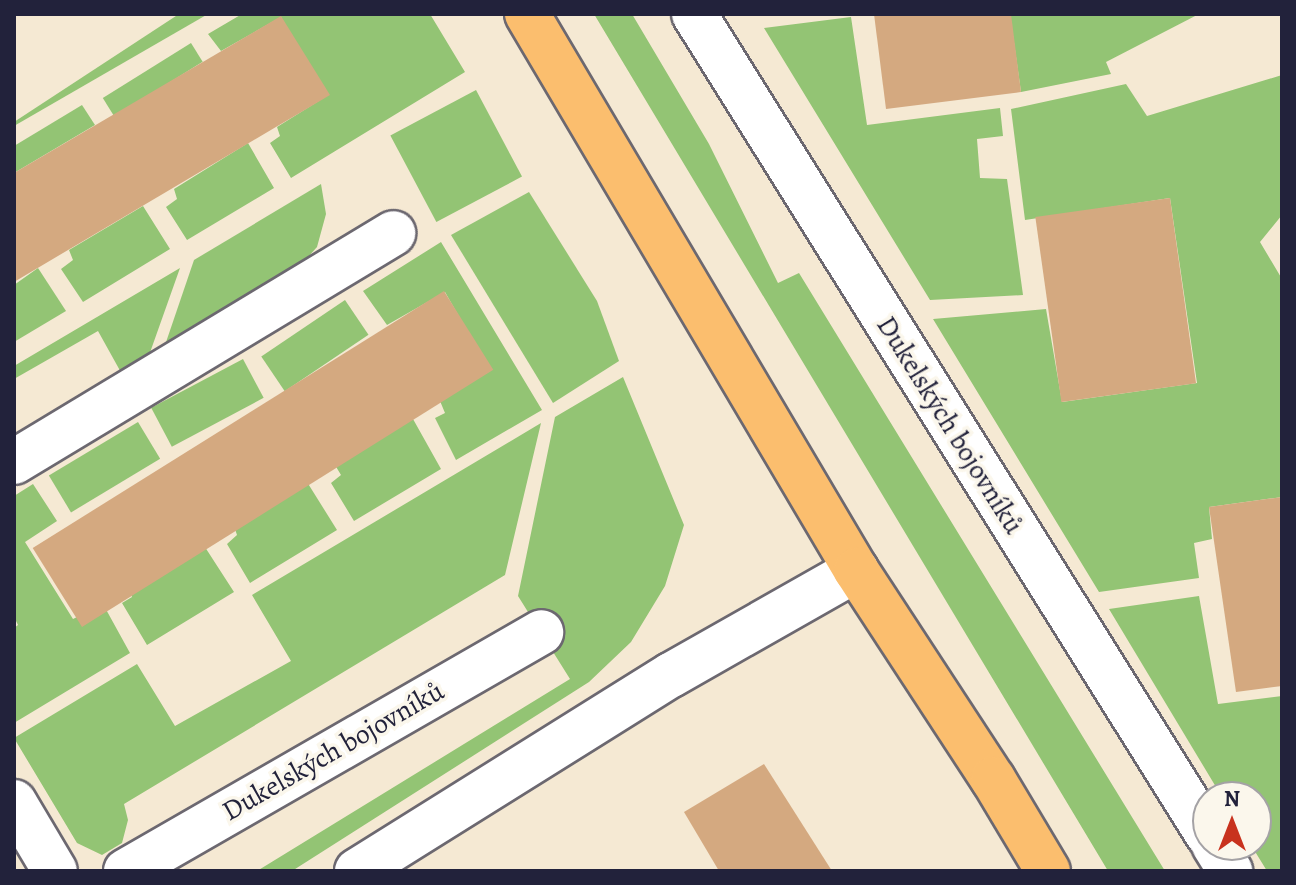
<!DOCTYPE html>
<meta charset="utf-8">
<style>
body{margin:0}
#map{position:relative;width:1296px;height:885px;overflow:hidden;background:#f5e9d3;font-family:Alegreya,serif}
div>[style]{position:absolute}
.green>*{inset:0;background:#93c474;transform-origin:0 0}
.building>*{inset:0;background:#d4a980;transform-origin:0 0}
.roads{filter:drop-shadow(2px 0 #6c6870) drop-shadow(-2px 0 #6c6870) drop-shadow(0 2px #6c6870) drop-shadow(0 -2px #6c6870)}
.street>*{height:44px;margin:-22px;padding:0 22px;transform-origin:22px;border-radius:22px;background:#fff}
.primary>*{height:44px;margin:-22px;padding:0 22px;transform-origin:22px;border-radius:22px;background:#fbbe6e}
span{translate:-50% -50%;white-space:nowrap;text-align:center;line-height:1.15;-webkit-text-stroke:7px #fbf7ec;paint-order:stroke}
.street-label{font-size:28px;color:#22223b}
.frame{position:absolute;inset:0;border:16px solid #22223b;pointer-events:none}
.north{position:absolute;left:1192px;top:781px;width:80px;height:80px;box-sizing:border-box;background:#fbf7ec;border:2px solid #a4a2a5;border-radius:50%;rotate:0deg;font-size:22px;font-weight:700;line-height:32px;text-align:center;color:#22223b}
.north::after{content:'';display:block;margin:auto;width:28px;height:36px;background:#c8321e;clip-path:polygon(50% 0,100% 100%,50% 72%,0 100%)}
</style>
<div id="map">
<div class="green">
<i style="clip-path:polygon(179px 14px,208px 14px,14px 126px,14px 122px)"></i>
<i style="clip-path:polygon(242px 14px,430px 14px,465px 72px,291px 178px,270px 143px,280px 136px,277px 127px,325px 97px,281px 17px,221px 51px,208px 34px)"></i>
<i style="clip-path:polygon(594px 14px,632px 14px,709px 144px,778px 283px,799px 273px,1165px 871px,1108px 871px)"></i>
<i style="clip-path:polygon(1010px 14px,1199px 14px,1106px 62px,1111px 74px,1021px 92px)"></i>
<i style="clip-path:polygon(851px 17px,867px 125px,1000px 108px,1003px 136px,977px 139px,980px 178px,1007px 179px,1023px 295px,930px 300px,764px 28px)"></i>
<i style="left:191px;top:43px;width:22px;height:104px;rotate:58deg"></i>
<i style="clip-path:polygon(1282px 75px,1282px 215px,1260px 242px,1282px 279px,1282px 497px,1209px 507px,1212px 539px,1194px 543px,1199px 578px,1099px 592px,933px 319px,1046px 309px,1062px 402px,1197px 383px,1170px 198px,1025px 220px,1011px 109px,1126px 84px,1147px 116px)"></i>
<i style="left:476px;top:90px;width:98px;height:97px;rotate:62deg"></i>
<i style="clip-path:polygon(82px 105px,95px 125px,14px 173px,14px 146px)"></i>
<i style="clip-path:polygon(248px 143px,274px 188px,187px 240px,166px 207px,177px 199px,174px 189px)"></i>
<i style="clip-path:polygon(321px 184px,326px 214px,317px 247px,292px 275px,163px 351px,194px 260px)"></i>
<i style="clip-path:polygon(529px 192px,597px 301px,619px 361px,553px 403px,451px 235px)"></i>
<i style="clip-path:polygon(143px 206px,170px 249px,83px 302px,61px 269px,73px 260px,69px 250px)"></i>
<i style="clip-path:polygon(441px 242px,542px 410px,456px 460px,435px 418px,445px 413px,440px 401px,490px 371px,445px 292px,387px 325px,363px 291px)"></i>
<i style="clip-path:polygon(38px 268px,66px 311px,14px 342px,14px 285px)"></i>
<i style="clip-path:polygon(180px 268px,147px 361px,123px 376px,98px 331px,14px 379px,14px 366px)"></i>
<i style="left:345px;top:300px;width:42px;height:101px;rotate:56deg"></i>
<i style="left:243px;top:359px;width:44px;height:104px;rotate:62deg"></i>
<i style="clip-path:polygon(623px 377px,684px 525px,665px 586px,631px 642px,589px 682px,292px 871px,257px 871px,570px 679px,518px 596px,555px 417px)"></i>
<i style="clip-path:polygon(413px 419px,441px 469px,354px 521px,331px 483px,341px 475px,335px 465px)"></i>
<i style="left:138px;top:422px;width:43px;height:104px;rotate:59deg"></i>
<i style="clip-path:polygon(541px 423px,505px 575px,124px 804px,128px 820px,122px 843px,102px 855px,77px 843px,14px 738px,137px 664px,175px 726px,291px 661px,252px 595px)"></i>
<i style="clip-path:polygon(307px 482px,337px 530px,250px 583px,227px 544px,237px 535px,234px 526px)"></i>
<i style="clip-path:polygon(33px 484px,57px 521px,25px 542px,73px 619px,103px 604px,130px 653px,14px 723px,14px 628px,18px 625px,14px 617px,14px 496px)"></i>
<i style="clip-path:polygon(203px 544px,234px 592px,147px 645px,122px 603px,132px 597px,129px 589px)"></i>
<i style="clip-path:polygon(1199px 596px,1218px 704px,1282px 696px,1282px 871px,1267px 871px,1251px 845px,1256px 845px,1256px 797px,1222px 797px,1109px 609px)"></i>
</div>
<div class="building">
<i style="clip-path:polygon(874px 14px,1011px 14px,1021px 92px,886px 109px)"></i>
<i style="clip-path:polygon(281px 16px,330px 95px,14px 282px,14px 173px)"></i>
<i style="left:1170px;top:198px;width:187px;height:136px;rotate:82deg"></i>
<i style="left:444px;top:291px;width:93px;height:485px;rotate:58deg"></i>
<i style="clip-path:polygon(1282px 497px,1282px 686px,1236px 692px,1209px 507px)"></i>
<i style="clip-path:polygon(764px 764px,832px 871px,719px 871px,684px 812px)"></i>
</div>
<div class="roads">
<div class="street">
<i style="left:694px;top:14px;width:969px;rotate:57.95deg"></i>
<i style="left:14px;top:462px;width:443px;rotate:-31.1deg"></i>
<i style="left:14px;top:802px;width:80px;rotate:59.3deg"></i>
<i style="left:1214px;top:845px;width:31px;rotate:58deg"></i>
<i style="left:126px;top:871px;width:479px;rotate:-29.9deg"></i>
<i style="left:357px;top:871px;width:370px;rotate:-32deg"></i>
<i style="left:671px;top:675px;width:213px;rotate:-29.6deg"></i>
</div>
<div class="primary">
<i style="left:527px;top:14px;width:646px;rotate:59.39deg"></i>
<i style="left:856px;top:570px;width:250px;rotate:56.8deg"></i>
<i style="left:993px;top:779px;width:107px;rotate:59.1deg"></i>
</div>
</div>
<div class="street-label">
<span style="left:950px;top:425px;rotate:58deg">Dukelských bojovníků</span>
<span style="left:333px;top:751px;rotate:-30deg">Dukelských bojovníků</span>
</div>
<div class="frame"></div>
<div class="north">N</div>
</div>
